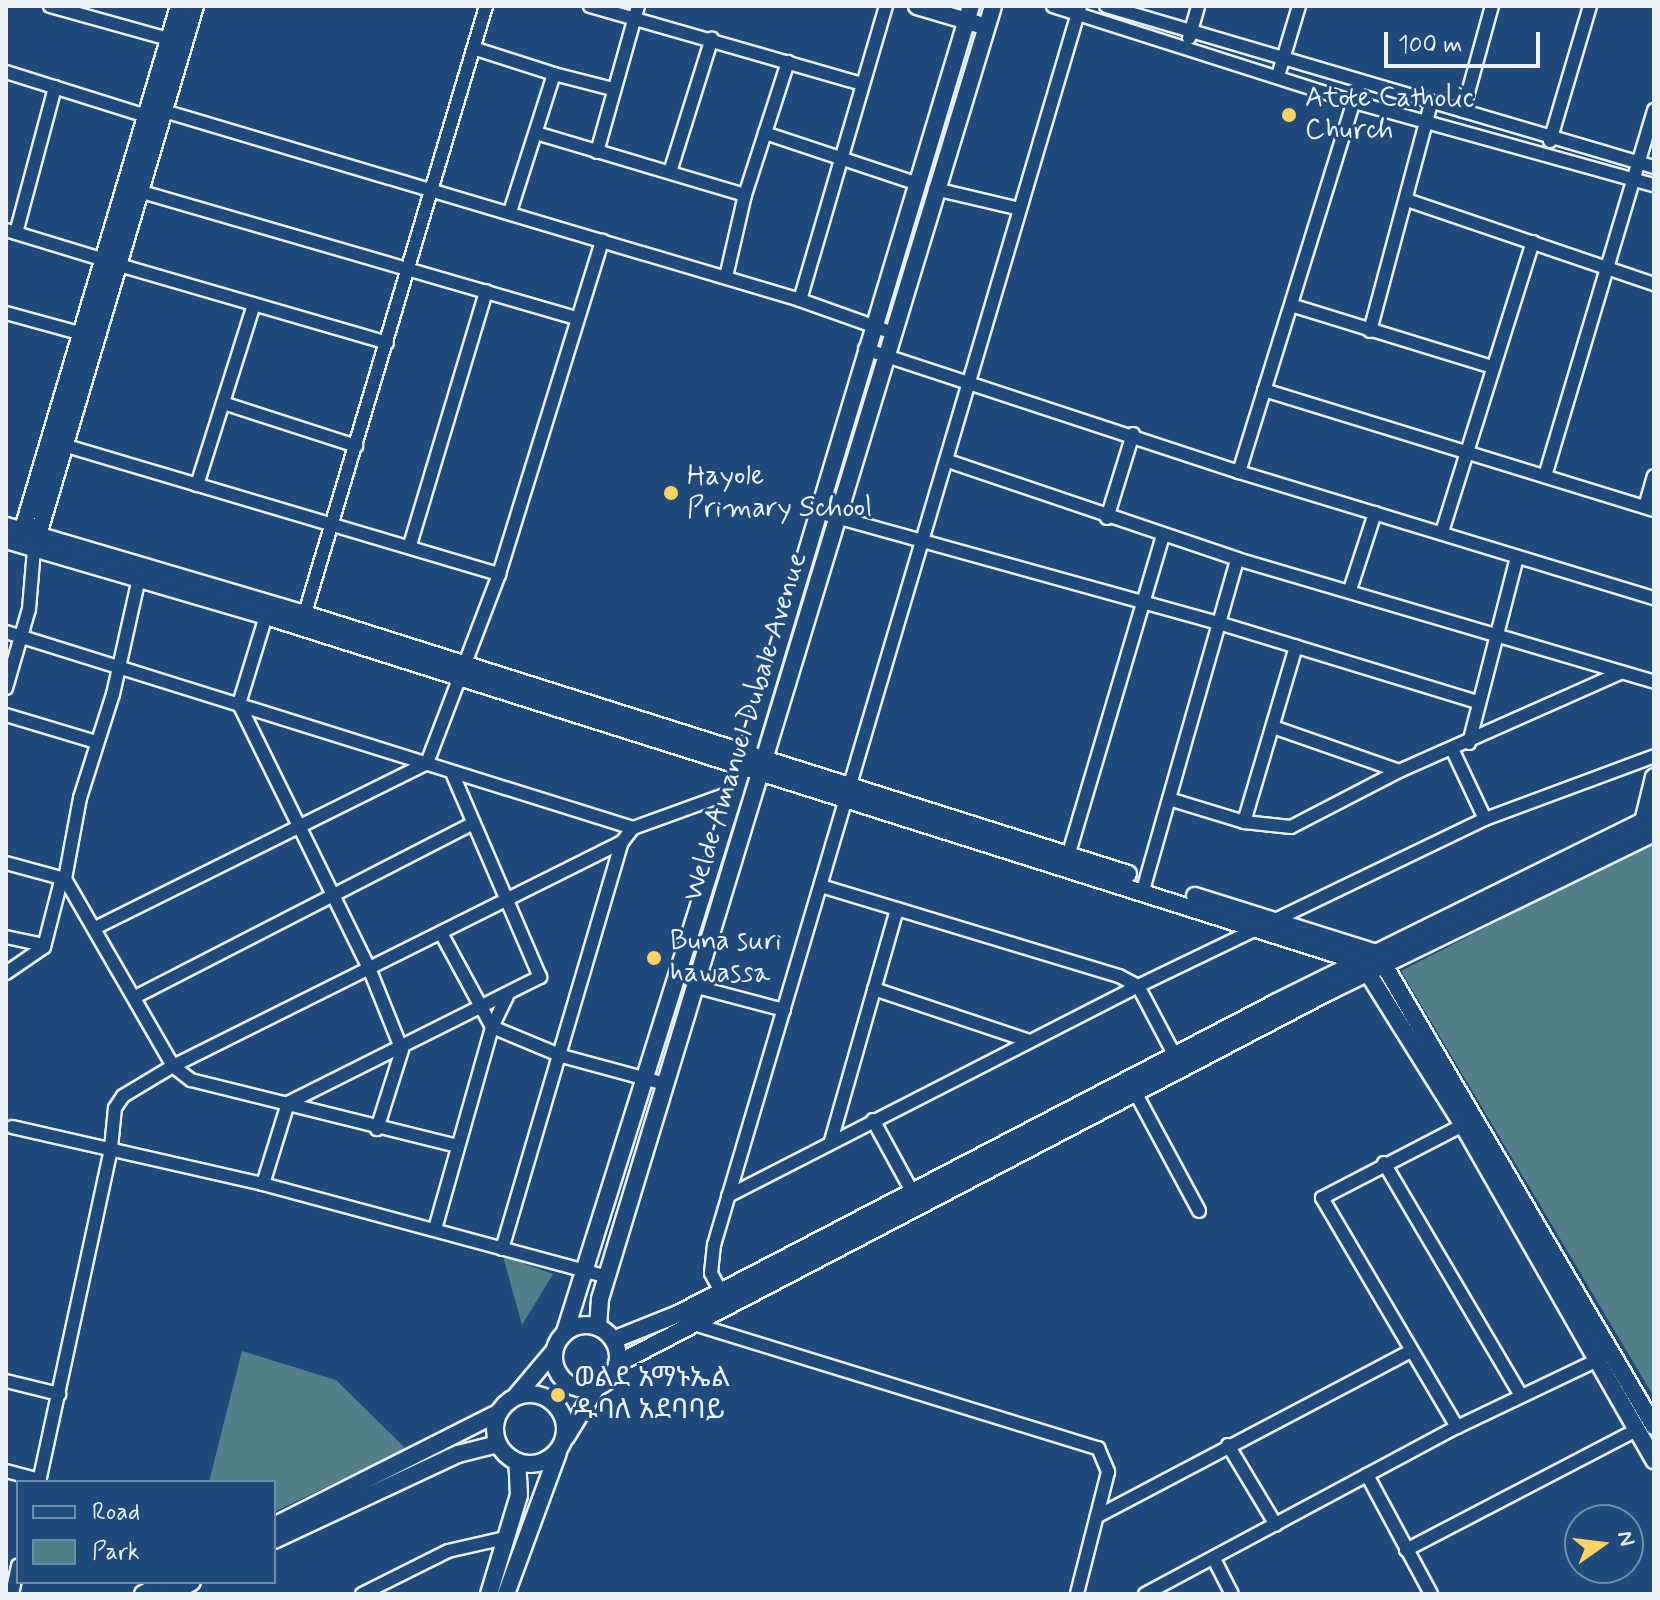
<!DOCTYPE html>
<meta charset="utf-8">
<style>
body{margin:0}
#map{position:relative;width:1660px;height:1600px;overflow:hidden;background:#1f4a7a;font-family:Mynerve,"Noto Sans Ethiopic",sans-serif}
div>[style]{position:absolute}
.green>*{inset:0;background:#51808a}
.roads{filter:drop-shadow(2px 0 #e8f1f8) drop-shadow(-2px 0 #e8f1f8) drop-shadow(0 2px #e8f1f8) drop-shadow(0 -2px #e8f1f8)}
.street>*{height:12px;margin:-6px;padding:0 6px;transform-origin:6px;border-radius:6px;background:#1f4a7a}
.secondary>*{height:16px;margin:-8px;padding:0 8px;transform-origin:8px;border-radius:8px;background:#1f4a7a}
.secondary>.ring{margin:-8px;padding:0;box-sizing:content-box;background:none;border:16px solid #1f4a7a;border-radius:50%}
.dots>*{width:22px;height:22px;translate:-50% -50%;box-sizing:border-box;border:4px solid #1f4a7a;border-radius:50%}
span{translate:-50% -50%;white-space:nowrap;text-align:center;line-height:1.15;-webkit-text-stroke:6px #1f4a7a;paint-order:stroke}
.poi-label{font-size:28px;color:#e8f1f8}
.left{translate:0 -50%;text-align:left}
.street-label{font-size:28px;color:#e8f1f8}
.frame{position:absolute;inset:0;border:8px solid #e8f1f8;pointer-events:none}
.legend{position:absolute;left:16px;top:1480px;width:260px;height:104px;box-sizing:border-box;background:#1f4a7a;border:2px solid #6f8dac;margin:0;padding:10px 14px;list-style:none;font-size:24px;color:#e8f1f8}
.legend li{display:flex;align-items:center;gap:16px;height:40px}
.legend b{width:40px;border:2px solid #6f8dac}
.north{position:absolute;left:1564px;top:1504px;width:80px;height:80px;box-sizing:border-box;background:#1f4a7a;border:2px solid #6f8dac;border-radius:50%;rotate:76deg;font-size:22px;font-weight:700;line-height:32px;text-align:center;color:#e8f1f8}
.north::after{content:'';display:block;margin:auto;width:28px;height:36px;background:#ffd166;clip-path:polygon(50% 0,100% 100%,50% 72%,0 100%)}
.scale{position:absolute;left:1384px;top:32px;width:156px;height:36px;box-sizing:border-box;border:4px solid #e8f1f8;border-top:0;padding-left:10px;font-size:24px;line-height:28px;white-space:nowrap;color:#e8f1f8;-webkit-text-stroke:6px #1f4a7a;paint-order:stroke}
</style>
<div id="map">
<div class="green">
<i style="clip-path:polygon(1654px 841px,1654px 1397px,1401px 971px)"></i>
<i style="clip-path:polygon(503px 1256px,553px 1274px,522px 1325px)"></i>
<i style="clip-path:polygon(242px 1351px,336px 1380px,406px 1449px,274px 1512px,274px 1482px,209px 1482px)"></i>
</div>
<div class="roads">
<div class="street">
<i style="left:50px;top:6px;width:123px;rotate:15.6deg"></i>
<i style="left:590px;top:6px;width:283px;rotate:16deg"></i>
<i style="left:1053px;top:6px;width:316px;rotate:17.7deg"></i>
<i style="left:1354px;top:102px;width:311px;rotate:15.5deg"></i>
<i style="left:1106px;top:6px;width:571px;rotate:16.37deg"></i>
<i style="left:1189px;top:38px;width:33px;rotate:-74deg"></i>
<i style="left:476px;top:49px;width:82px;rotate:17.8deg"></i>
<i style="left:554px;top:74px;width:145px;rotate:107.7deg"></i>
<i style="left:6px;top:72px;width:147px;rotate:17.4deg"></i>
<i style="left:554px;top:74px;width:61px;rotate:14.3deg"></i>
<i style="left:1278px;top:76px;width:73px;rotate:-73.3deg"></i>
<i style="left:164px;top:111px;width:663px;rotate:16.55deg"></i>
<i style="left:800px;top:300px;width:96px;rotate:19.6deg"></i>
<i style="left:1463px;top:111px;width:109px;rotate:-74.6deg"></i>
<i style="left:536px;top:133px;width:218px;rotate:16.5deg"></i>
<i style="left:765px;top:133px;width:158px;rotate:18.4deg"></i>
<i style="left:1550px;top:141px;width:141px;rotate:-73.5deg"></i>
<i style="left:597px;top:152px;width:152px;rotate:-74.3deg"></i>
<i style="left:670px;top:172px;width:140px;rotate:-72.6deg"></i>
<i style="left:935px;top:189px;width:87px;rotate:13.2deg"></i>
<i style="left:142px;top:192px;width:452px;rotate:16.2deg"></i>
<i style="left:1407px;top:200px;width:261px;rotate:18.8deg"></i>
<i style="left:6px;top:230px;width:103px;rotate:16.9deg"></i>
<i style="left:16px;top:233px;width:151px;rotate:-75deg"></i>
<i style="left:119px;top:265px;width:279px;rotate:16.2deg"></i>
<i style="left:726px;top:277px;width:84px;rotate:-77deg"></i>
<i style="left:745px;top:195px;width:140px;rotate:-72.1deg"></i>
<i style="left:800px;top:300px;width:306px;rotate:-73.7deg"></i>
<i style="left:1294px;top:306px;width:207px;rotate:17.1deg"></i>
<i style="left:6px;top:313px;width:80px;rotate:15.3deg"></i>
<i style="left:1370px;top:331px;width:236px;rotate:-75deg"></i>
<i style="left:865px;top:349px;width:394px;rotate:18.2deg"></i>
<i style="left:1239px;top:472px;width:434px;rotate:16.9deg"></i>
<i style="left:1264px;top:390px;width:408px;rotate:17.1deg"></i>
<i style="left:223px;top:403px;width:140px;rotate:17.9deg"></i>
<i style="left:63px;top:445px;width:455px;rotate:16.5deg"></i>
<i style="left:948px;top:461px;width:305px;rotate:18.7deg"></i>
<i style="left:1237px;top:559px;width:435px;rotate:16.4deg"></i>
<i style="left:1239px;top:472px;width:408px;rotate:-72.8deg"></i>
<i style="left:1545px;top:476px;width:382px;rotate:-73.4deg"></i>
<i style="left:197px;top:485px;width:187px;rotate:-72.5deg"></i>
<i style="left:1645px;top:507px;width:32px;rotate:-74deg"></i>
<i style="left:818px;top:512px;width:419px;rotate:15.5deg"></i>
<i style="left:1222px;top:624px;width:267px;rotate:17deg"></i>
<i style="left:1107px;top:518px;width:88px;rotate:-72.8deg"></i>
<i style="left:1442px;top:532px;width:304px;rotate:-72.6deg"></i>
<i style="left:410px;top:545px;width:265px;rotate:-73.3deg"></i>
<i style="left:139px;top:578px;width:119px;rotate:102.6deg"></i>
<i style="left:113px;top:694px;width:109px;rotate:107.6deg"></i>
<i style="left:80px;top:798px;width:82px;rotate:100.5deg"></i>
<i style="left:65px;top:879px;width:216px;rotate:60deg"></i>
<i style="left:173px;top:1066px;width:23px;rotate:38deg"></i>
<i style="left:191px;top:1080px;width:274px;rotate:13.9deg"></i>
<i style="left:1350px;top:590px;width:81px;rotate:-72deg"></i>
<i style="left:266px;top:616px;width:92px;rotate:107.1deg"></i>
<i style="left:239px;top:704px;width:294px;rotate:63.8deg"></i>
<i style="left:369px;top:968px;width:88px;rotate:68.1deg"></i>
<i style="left:402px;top:1050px;width:83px;rotate:107.6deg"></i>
<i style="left:303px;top:620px;width:641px;rotate:-73.4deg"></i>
<i style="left:6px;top:632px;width:657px;rotate:17.36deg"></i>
<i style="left:6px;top:688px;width:82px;rotate:-73.8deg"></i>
<i style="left:29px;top:609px;width:60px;rotate:-85.2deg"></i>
<i style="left:6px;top:715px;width:94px;rotate:16.7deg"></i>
<i style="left:1273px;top:727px;width:133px;rotate:19.2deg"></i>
<i style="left:1469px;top:743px;width:192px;rotate:-75.5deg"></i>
<i style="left:1453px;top:751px;width:75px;rotate:64.8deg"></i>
<i style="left:1169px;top:799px;width:78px;rotate:17deg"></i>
<i style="left:1244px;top:822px;width:47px;rotate:6.1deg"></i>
<i style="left:1291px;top:827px;width:122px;rotate:-27.4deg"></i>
<i style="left:1399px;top:771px;width:242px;rotate:-23.9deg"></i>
<i style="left:1244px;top:822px;width:183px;rotate:-73.5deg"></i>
<i style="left:6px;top:863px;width:61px;rotate:15.2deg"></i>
<i style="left:1066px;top:863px;width:341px;rotate:-73.5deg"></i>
<i style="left:821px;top:886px;width:311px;rotate:16.8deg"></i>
<i style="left:1119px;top:976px;width:21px;rotate:28deg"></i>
<i style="left:1138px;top:986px;width:79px;rotate:62.1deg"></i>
<i style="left:1143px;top:890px;width:344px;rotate:-74.1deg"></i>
<i style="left:97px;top:927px;width:369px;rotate:-26.4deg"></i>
<i style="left:427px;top:763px;width:202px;rotate:-69.1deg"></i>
<i style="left:499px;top:574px;width:349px;rotate:-72.8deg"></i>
<i style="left:441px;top:933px;width:107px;rotate:61.5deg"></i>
<i style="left:492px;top:1027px;width:76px;rotate:22.5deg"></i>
<i style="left:562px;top:1056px;width:107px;rotate:15.2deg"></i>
<i style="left:6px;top:937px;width:39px;rotate:12deg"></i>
<i style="left:6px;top:973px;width:46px;rotate:-34.4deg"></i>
<i style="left:44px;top:947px;width:68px;rotate:-75.6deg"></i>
<i style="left:697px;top:987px;width:90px;rotate:14.8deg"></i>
<i style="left:874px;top:989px;width:163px;rotate:18.5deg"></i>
<i style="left:135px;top:997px;width:378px;rotate:-27.2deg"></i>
<i style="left:1135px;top:1092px;width:135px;rotate:61.7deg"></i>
<i style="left:873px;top:1120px;width:83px;rotate:61.3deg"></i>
<i style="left:12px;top:1127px;width:257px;rotate:12.8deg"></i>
<i style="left:263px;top:1184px;width:356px;rotate:15.1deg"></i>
<i style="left:831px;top:1141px;width:241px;rotate:-74.1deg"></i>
<i style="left:1384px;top:1163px;width:270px;rotate:59.5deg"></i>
<i style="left:263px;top:1184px;width:85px;rotate:-72.8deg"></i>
<i style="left:288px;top:1103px;width:282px;rotate:-26.6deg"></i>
<i style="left:540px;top:977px;width:220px;rotate:-113.3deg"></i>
<i style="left:728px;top:1196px;width:461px;rotate:-27.1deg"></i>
<i style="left:1138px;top:986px;width:385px;rotate:-25.7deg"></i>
<i style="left:1485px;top:819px;width:180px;rotate:-20.4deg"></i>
<i style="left:435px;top:1229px;width:210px;rotate:-74.2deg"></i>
<i style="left:492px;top:1027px;width:34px;rotate:-64deg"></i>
<i style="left:502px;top:1249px;width:424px;rotate:-73.6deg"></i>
<i style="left:721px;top:1292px;width:21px;rotate:-118deg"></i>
<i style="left:711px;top:1273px;width:28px;rotate:-84deg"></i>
<i style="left:714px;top:1245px;width:1292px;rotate:-73.54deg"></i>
<i style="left:694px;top:1324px;width:423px;rotate:17.1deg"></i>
<i style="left:1098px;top:1448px;width:26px;rotate:67deg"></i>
<i style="left:1108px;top:1472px;width:126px;rotate:104.3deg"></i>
<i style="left:6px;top:1381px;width:55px;rotate:13.8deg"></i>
<i style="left:1457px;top:1427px;width:266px;rotate:-120.5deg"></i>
<i style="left:1322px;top:1198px;width:159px;rotate:-27.4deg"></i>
<i style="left:1228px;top:1445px;width:93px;rotate:59deg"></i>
<i style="left:6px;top:1471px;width:35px;rotate:15deg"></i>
<i style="left:1367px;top:1475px;width:135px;rotate:61.7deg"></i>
<i style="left:39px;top:1482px;width:342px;rotate:-77.8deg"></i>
<i style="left:111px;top:1148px;width:40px;rotate:-84.3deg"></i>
<i style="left:115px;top:1108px;width:14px;rotate:-56deg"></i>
<i style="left:123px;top:1096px;width:58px;rotate:-31deg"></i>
<i style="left:173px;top:1066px;width:502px;rotate:-26.51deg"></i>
<i style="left:622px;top:842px;width:18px;rotate:-52deg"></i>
<i style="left:633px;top:828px;width:109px;rotate:-19.9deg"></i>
<i style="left:1098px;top:1516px;width:354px;rotate:-27.8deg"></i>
<i style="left:1406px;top:1550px;width:260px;rotate:-27.5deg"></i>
<i style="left:1214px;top:1559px;width:39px;rotate:63deg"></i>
<i style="left:12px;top:1594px;width:29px;rotate:-78deg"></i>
<i style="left:362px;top:1594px;width:96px;rotate:-26.6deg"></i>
<i style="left:448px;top:1551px;width:58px;rotate:-12.8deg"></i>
<i style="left:1145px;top:1594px;width:354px;rotate:-28.2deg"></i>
<i style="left:1457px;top:1427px;width:163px;rotate:-25.5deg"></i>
</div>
<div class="secondary">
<i style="left:917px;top:6px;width:63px;rotate:16.7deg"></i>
<i style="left:6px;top:526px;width:312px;rotate:16.4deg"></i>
<i style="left:305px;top:614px;width:863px;rotate:17.53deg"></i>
<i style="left:20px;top:539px;width:556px;rotate:-73.39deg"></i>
<i style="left:6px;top:540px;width:271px;rotate:16.3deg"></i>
<i style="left:266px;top:616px;width:1148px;rotate:17.54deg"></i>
<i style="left:1361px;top:962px;width:192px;rotate:58deg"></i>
<i style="left:1463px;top:1125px;width:386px;rotate:60.3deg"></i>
<i style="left:35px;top:545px;width:562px;rotate:-73.47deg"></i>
<i style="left:1643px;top:822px;width:46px;rotate:-76.3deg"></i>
<i style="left:1195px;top:896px;width:191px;rotate:17.4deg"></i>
<i style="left:1377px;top:953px;width:548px;rotate:59.65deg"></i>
<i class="ring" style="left:554px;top:1325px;width:48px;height:48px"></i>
<i style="left:598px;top:1327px;width:28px;rotate:-86deg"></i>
<i style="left:600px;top:1299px;width:1351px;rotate:-73.09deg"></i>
<i style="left:565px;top:1332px;width:567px;rotate:-72.56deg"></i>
<i style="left:735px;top:791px;width:820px;rotate:-73.27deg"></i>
<i style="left:613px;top:1340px;width:70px;rotate:-21.8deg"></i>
<i style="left:678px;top:1314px;width:675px;rotate:-27.51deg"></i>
<i style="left:1277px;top:1002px;width:420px;rotate:-26.3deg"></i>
<i style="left:617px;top:1364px;width:805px;rotate:-27.62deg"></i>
<i style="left:1330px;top:991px;width:360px;rotate:-26deg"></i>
<i class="ring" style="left:495px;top:1394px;width:54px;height:54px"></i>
<i style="left:517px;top:1395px;width:57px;rotate:-49.9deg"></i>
<i style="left:566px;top:1437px;width:57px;rotate:-58.5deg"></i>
<i style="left:274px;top:1526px;width:251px;rotate:-26.8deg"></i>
<i style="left:274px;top:1540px;width:203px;rotate:-25.1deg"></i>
<i style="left:458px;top:1454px;width:41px;rotate:-14deg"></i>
<i style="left:143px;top:1594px;width:25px;rotate:-29deg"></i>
<i style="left:171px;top:1594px;width:24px;rotate:-30deg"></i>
<i style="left:489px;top:1594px;width:103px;rotate:-73.1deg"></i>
<i style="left:519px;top:1495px;width:33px;rotate:-93deg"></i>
<i style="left:506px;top:1594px;width:150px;rotate:-69.8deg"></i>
</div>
</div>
<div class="dots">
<i style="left:1289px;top:115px;background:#ffd166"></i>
<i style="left:671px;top:493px;background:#ffd166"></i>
<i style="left:654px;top:958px;background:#ffd166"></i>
<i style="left:558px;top:1395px;background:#ffd166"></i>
</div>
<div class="poi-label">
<span class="left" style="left:1305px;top:115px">Atote Catholic<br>Church</span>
<span class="left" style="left:687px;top:493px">Hayole<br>Primary School</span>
<span class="left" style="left:670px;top:958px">Buna suri<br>hawassa</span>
<span class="left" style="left:574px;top:1395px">ወልደ አማኑኤል<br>ዱባለ አደባባይ</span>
</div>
<div class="street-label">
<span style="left:746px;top:727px;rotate:-73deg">Welde Amanuel Dubale Avenue</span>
</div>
<div class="frame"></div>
<ul class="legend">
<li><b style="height:10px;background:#1f4a7a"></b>Road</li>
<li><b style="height:22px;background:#51808a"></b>Park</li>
</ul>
<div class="north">N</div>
<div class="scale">100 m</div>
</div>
